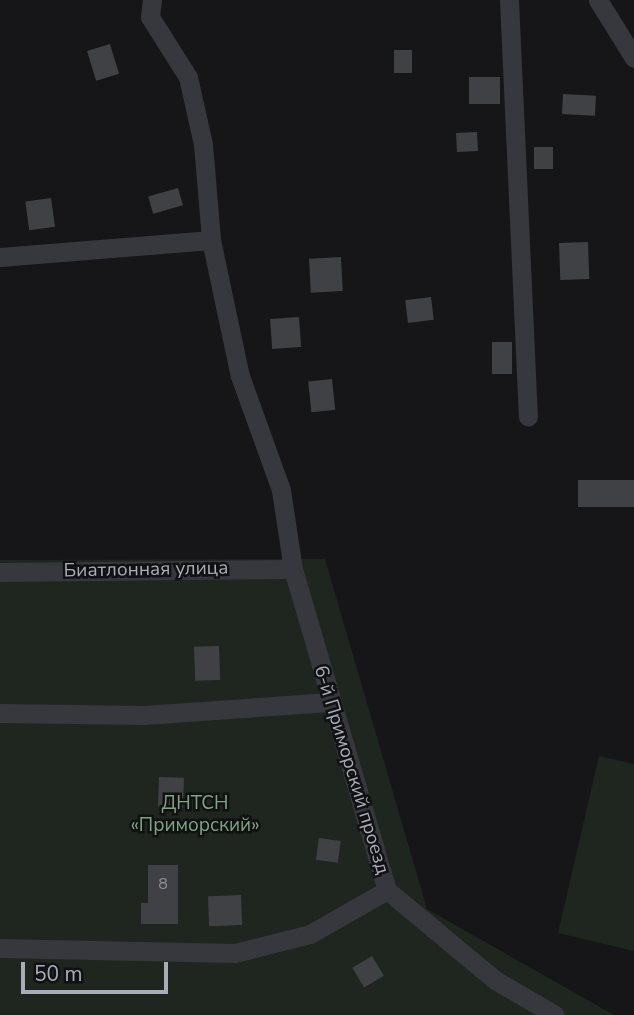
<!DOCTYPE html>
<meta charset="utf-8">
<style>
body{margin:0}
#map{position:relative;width:634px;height:1015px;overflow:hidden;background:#161618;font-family:"Nunito Sans",sans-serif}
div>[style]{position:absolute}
.green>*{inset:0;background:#1e261f}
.building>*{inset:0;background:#404145;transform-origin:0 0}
.street>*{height:19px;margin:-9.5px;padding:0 9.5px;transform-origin:9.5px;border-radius:9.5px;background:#37383d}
span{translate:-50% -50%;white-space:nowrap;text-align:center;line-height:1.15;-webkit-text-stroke:5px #111113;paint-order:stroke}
.number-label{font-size:16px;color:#8e929b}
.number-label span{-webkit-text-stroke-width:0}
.street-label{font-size:19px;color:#a8adb8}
.park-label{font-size:19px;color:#7fa381}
.scale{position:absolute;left:21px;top:962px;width:147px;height:32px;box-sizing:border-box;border:4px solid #a8adb8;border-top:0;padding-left:9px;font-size:21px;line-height:24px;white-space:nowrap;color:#a8adb8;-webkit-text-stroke:5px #111113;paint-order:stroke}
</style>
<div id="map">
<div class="green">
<i style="clip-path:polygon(325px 559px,427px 909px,614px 1015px,0 1015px,0 560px)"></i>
<i style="clip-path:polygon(599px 756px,634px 764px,634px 951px,558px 933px)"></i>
</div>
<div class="building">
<i style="left:110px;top:44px;width:31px;height:24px;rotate:73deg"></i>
<i style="left:394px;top:50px;width:18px;height:23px"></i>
<i style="left:469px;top:77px;width:31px;height:27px"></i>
<i style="left:563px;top:94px;width:33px;height:20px;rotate:3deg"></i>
<i style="left:477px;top:132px;width:19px;height:21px;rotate:87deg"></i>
<i style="left:534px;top:147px;width:19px;height:22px"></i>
<i style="left:178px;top:188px;width:18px;height:31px;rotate:74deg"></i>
<i style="left:51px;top:198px;width:29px;height:26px;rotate:82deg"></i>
<i style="left:588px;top:242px;width:37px;height:29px;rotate:88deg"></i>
<i style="left:341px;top:257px;width:34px;height:32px;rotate:87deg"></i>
<i style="left:431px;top:297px;width:23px;height:26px;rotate:83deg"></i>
<i style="left:299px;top:317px;width:30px;height:29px;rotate:86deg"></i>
<i style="left:492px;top:342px;width:20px;height:32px"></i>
<i style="left:332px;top:379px;width:31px;height:24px;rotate:84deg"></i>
<i style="left:634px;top:480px;width:27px;height:56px;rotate:90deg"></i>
<i style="left:219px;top:646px;width:34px;height:25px;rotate:88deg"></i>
<i style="left:159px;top:777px;width:25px;height:30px;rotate:2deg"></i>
<i style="left:319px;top:838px;width:22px;height:22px;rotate:8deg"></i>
<i style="clip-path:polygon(148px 865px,178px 865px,178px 924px,141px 924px,141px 903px,148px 903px)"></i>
<i style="left:241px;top:895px;width:30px;height:33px;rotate:88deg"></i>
<i style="left:372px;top:956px;width:23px;height:23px;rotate:59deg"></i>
</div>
<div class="street">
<i style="left:152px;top:0;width:17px;rotate:97deg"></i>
<i style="left:150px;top:17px;width:71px;rotate:57.7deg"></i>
<i style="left:188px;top:77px;width:69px;rotate:77.4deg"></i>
<i style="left:203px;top:144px;width:96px;rotate:85.2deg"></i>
<i style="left:211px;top:240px;width:139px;rotate:78deg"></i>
<i style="left:240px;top:376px;width:121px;rotate:70.2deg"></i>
<i style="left:281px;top:490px;width:80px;rotate:81.4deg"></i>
<i style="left:293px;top:569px;width:334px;rotate:73.7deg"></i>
<i style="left:387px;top:890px;width:141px;rotate:39.8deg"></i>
<i style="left:495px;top:980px;width:69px;rotate:30.3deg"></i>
<i style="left:509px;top:0;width:417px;rotate:87.4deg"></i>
<i style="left:598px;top:0;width:68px;rotate:58.2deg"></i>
<i style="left:0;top:257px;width:212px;rotate:-4.6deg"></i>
<i style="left:0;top:572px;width:293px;rotate:-0.6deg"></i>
<i style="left:0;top:713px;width:144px;rotate:0.8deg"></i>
<i style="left:144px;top:715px;width:186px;rotate:-4deg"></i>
<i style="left:0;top:948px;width:235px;rotate:1.2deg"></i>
<i style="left:235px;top:953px;width:77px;rotate:-14.2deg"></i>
<i style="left:310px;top:934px;width:89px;rotate:-29.7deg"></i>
</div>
<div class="number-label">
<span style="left:163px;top:884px">8</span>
</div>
<div class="street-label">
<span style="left:146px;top:570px;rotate:-1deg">Биатлонная улица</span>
<span style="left:351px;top:770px;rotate:73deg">6-й Приморский проезд</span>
</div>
<div class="park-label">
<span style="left:195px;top:815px">ДНТСН<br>«Приморский»</span>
</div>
<div class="scale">50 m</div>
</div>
